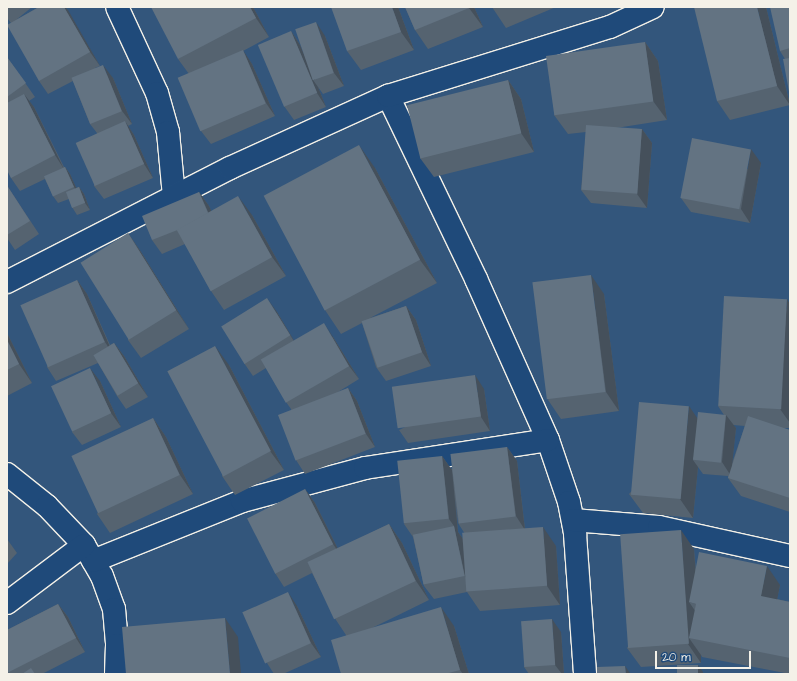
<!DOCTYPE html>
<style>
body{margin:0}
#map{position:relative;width:797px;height:681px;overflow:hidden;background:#33567c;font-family:"Architects Daughter",sans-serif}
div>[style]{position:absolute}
.roads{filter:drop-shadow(1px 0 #f4f1e8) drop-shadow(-1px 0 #f4f1e8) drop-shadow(0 1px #f4f1e8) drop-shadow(0 -1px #f4f1e8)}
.street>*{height:22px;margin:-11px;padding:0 11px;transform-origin:11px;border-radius:11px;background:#1f4a7a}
.wall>*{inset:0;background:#556370}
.shaded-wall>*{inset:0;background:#45505b}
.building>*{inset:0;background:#637382;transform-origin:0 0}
span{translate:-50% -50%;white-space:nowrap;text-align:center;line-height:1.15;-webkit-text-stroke:4px #1f4a7a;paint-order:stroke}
.frame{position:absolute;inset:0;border:8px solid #f4f1e8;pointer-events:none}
.scale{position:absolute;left:655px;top:651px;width:96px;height:18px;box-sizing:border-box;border:2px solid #f4f1e8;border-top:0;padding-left:5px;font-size:12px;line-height:14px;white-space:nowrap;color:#f4f1e8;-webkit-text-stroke:3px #1f4a7a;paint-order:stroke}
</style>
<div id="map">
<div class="roads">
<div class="street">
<i style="left:117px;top:7px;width:95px;rotate:65.1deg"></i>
<i style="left:157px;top:93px;width:41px;rotate:74.2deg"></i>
<i style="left:168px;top:132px;width:65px;rotate:84.7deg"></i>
<i style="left:388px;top:96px;width:203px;rotate:64.3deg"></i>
<i style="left:476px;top:279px;width:176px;rotate:65.9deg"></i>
<i style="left:548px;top:440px;width:65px;rotate:71.3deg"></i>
<i style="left:569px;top:502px;width:33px;rotate:79deg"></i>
<i style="left:575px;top:534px;width:140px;rotate:85.9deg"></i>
<i style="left:7px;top:282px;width:250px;rotate:-27.1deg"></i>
<i style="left:230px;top:168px;width:174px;rotate:-24.5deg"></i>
<i style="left:388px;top:96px;width:232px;rotate:-17.3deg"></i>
<i style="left:610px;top:27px;width:47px;rotate:-24.9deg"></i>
<i style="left:7px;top:474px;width:51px;rotate:38.7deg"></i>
<i style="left:47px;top:506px;width:54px;rotate:46.5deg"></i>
<i style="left:84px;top:545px;width:36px;rotate:60deg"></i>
<i style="left:102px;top:576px;width:35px;rotate:70deg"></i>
<i style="left:114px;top:609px;width:36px;rotate:85deg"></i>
<i style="left:117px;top:645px;width:29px;rotate:92deg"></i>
<i style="left:573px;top:520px;width:86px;rotate:4.7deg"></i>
<i style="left:659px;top:527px;width:134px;rotate:12.5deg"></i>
<i style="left:93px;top:561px;width:161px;rotate:-21.9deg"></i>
<i style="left:242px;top:501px;width:127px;rotate:-15deg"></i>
<i style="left:365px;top:468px;width:185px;rotate:-8.7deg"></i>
<i style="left:7px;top:603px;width:96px;rotate:-37deg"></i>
</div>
</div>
<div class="wall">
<i style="clip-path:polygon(7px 7px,32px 7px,16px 20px,39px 7px,65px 7px,100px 66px,95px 68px,113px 78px,132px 124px,128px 126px,134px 135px,153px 178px,104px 199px,94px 186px,97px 133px,90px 124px,73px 81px,48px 94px,39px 81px,11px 23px,7px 18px)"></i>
<i style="clip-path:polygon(253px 7px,269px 37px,243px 51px,252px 64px,275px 116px,211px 144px,201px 131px,189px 74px,178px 59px)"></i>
<i style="clip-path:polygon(398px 7px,414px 50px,361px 70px,347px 51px)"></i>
<i style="clip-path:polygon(405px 7px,474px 7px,483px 27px,428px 49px,415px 30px)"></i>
<i style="clip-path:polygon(492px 7px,556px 7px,506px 28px)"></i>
<i style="clip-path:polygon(766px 7px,790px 105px,730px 120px,717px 101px)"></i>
<i style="clip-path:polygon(790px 7px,790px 97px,785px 59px,780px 51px)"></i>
<i style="clip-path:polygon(291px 31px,300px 45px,304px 55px,325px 36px,344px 86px,323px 94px,318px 87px,326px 107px,294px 120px,284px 106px)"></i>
<i style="clip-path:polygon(645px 42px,658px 61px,667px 120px,616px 128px,642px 129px,652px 143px,647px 208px,591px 203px,581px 190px,586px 132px,568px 134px,554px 115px)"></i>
<i style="clip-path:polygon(7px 57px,35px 97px,29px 101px,34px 107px,64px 167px,65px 167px,70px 174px,76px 188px,79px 187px,84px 194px,90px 210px,77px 215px,72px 207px,69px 199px,58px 203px,53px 196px,45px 179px,20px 191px,11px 178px,7px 170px)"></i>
<i style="clip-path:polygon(508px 80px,521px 99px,534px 152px,434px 177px,420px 158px)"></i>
<i style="clip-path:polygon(761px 163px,750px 223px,691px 212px,681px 198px)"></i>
<i style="clip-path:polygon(375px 168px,437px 283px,370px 318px,406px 306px,416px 320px,431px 366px,386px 381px,376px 367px,362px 323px,341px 334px,325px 310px)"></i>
<i style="clip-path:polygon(8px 187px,39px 234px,15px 250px,7px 238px,7px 188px)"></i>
<i style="clip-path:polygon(199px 192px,209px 206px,211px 211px,252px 215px,286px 276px,224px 310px,211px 291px,185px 244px,162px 254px,152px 240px)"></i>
<i style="clip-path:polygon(128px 233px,141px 252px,189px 329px,141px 358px,128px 340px)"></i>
<i style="clip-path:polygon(77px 280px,87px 294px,110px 345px,114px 343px,124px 356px,148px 397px,126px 409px,117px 396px,98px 363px,56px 381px,47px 367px)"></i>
<i style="clip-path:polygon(604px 294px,619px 411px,561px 419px,548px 400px)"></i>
<i style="clip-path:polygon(evenodd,790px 304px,790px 428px,782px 428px,790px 430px,790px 512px,741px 496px,728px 478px,728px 476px,703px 474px,698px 467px,693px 518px,643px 513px,629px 494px,697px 419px,724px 415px,718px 406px,790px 304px,733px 425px,745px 426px,732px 463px,736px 428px,733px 425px)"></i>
<i style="clip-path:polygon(277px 312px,294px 341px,333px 337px,359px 379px,338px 392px,348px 388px,357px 401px,375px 447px,305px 474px,296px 460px,291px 409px,286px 402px,266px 368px,253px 376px,244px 363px)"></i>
<i style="clip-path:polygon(7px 333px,32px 383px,7px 396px)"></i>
<i style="clip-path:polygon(229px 365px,284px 470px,235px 495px,222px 476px)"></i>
<i style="clip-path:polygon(100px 381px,121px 427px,82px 445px,72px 432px)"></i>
<i style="clip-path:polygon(484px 389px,490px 431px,408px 443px,399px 430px)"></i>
<i style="clip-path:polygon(153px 418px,166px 437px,193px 494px,110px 533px,97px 514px)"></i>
<i style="clip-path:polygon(evenodd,507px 447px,517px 461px,525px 529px,556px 546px,560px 605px,480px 611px,467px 592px,434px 599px,424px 586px,413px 537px,404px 524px,442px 456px,451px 469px,507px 447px,455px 499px,458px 523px,465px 534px,463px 539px,458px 532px,455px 499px)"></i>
<i style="clip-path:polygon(305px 489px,315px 503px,338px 549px,389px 524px,402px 543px,429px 600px,372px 628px,454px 626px,469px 674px,341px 674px,346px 635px,336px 620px,312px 573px,284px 587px,275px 573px)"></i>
<i style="clip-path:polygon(7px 539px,17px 553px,7px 564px)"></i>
<i style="clip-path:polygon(694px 549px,696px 571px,780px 585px,777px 599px,790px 602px,790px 674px,702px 657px,701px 655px,701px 663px,641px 667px,627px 648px)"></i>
<i style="clip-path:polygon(58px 604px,68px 617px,85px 652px,42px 674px,7px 674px,7px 630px)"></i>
<i style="clip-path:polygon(297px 606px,321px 657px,283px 674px,274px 674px,267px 663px)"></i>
<i style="clip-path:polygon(561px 632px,564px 674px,529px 674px,524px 667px)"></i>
</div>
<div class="shaded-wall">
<i style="clip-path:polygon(64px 7px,65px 7px,68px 10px,100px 66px,90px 52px)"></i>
<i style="clip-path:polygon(250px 7px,253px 7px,269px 37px,256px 18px)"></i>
<i style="clip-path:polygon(392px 7px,398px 7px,414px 50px,401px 32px)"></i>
<i style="clip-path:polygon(469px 7px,474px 7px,483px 27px,469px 8px)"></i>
<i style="clip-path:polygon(757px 7px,766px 7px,790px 105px,777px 86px)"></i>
<i style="clip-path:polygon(316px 22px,325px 36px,344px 86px,334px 73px)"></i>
<i style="clip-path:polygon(291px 31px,300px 45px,315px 80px,313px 80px,318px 87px,326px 107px,317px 93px)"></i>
<i style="clip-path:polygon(645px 42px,658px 61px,667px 120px,653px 101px)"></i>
<i style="clip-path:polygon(243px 50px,252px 64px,275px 116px,266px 103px)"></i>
<i style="clip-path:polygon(103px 65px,113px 78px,132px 124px,122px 111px)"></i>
<i style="clip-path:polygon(508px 80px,521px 99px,534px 152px,521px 133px)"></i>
<i style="clip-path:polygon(24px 94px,34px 107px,64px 169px,55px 155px)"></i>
<i style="clip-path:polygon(125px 121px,134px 135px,153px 178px,144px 164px)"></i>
<i style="clip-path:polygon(642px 129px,652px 143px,647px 208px,637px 194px)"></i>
<i style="clip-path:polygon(359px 145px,375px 168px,437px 283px,420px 260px)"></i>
<i style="clip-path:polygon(751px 149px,761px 163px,750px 223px,741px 209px)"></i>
<i style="clip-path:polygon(65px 167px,70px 174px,79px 194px,74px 187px)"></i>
<i style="clip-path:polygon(79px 187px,84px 194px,90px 210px,85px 203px)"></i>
<i style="clip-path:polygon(199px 192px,209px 206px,220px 230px,210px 216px)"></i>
<i style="clip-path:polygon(238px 196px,252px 215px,286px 276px,272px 257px)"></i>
<i style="clip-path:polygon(128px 233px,141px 252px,189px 329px,176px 310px)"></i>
<i style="clip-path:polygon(591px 275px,604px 294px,619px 411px,606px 392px)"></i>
<i style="clip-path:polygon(77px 280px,87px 294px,114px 356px,105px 342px)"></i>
<i style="clip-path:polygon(267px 298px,277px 312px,299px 349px,290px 335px)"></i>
<i style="clip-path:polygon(787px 299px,790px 304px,790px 423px,780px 409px)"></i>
<i style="clip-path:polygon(406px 306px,416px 320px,431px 366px,422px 352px)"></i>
<i style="clip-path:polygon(324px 323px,333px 337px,359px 379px,349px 366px)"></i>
<i style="clip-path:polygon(7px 333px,32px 383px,19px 364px,7px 340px)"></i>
<i style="clip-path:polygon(114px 343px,124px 356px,148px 397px,138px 383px)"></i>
<i style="clip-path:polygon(215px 346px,229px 365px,284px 470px,270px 451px)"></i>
<i style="clip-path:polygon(90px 368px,100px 381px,121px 427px,111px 413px)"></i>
<i style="clip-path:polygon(475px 375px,484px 389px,490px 431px,481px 417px)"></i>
<i style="clip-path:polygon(348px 388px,357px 401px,375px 447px,366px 434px)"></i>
<i style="clip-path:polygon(689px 406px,702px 425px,693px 460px,698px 467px,693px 518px,680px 499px)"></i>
<i style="clip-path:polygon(726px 415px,736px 428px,731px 476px,722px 462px)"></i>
<i style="clip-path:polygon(153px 418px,166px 437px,193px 494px,180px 475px)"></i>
<i style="clip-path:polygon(507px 447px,517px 461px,525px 530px,516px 516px)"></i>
<i style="clip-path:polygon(442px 456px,452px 470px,458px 532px,463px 539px,475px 590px,465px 576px,454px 526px,449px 519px)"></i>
<i style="clip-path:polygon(305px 489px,315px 503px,342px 557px,333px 544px)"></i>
<i style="clip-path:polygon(389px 524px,402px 543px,429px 600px,416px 581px)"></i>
<i style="clip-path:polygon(543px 527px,556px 546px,560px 605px,547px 586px)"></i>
<i style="clip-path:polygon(681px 530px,694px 549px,698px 606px,696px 604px,689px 602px,698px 615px,689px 638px,701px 655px,701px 663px,688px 644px)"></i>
<i style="clip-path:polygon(767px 566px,780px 585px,774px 615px,761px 596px)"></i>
<i style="clip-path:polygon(288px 592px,297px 606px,321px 657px,311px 643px)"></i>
<i style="clip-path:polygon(58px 604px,68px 617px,85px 652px,76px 638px)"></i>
<i style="clip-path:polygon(441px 607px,454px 626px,469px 674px,463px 674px,460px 670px)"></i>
<i style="clip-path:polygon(225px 618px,238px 637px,241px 674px,230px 674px)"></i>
<i style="clip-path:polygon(552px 619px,561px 632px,564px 674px,562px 674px,555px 665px)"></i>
<i style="clip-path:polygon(698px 665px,703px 672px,703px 674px,698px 674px)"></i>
<i style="clip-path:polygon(625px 666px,630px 673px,630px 674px,626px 674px)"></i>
</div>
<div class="building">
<i style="clip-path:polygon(39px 7px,64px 7px,90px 52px,39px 81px,7px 25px)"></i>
<i style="clip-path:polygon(151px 7px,250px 7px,256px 18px,178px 59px)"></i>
<i style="clip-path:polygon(331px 7px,392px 7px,401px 32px,347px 51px)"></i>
<i style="clip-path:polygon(405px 7px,469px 7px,469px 8px,415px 30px)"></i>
<i style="clip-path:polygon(694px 7px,757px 7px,777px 86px,717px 101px)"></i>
<i style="clip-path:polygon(770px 7px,790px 7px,790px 48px,780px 51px)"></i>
<i style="left:316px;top:22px;width:54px;height:22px;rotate:71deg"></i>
<i style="left:291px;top:31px;width:67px;height:36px;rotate:67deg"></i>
<i style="left:645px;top:42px;width:60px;height:100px;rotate:82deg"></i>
<i style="left:243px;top:50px;width:58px;height:71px;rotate:67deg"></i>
<i style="clip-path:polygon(7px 57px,26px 83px,7px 97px)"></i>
<i style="clip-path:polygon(790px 58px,790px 97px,783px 59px)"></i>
<i style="left:103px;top:65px;width:50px;height:34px;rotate:68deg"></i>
<i style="left:508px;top:80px;width:55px;height:104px;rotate:76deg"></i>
<i style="clip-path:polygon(24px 94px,55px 155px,11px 178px,7px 170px,7px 103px)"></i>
<i style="left:125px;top:121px;width:47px;height:54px;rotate:66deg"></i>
<i style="left:586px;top:125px;width:56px;height:65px;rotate:4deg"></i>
<i style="left:692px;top:138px;width:60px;height:61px;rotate:11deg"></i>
<i style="left:359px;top:145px;width:130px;height:108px;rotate:62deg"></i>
<i style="left:65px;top:167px;width:22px;height:23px;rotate:66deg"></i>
<i style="clip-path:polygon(8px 187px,30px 221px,7px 235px,7px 188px)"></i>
<i style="left:79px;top:187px;width:17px;height:14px;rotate:69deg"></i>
<i style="clip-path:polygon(199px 192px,208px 213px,180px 229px,152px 240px,142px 216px)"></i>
<i style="left:238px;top:196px;width:70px;height:70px;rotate:61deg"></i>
<i style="left:128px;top:233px;width:91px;height:56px;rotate:58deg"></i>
<i style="left:591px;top:275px;width:118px;height:59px;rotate:83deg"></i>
<i style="left:77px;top:280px;width:68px;height:62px;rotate:66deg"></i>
<i style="left:724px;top:296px;width:63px;height:110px;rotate:3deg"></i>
<i style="left:267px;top:298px;width:44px;height:54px;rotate:58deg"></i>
<i style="left:406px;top:306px;width:49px;height:47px;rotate:71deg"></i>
<i style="left:324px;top:323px;width:50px;height:73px;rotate:60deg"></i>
<i style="clip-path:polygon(7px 340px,19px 364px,7px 370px)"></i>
<i style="left:114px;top:343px;width:47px;height:24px;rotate:59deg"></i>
<i style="left:215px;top:346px;width:119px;height:54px;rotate:62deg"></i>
<i style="left:90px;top:368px;width:50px;height:43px;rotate:65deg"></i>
<i style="left:475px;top:375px;width:42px;height:84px;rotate:82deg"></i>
<i style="left:348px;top:388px;width:49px;height:75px;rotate:69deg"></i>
<i style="left:639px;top:402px;width:50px;height:93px;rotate:5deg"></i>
<i style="left:698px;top:412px;width:28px;height:48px;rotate:6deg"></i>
<i style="clip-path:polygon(748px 416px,790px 430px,790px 498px,728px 478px)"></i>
<i style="left:153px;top:418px;width:63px;height:90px;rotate:65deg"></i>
<i style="left:507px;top:447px;width:70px;height:57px;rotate:83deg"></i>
<i style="left:442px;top:456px;width:63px;height:45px;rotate:84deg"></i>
<i style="left:305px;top:489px;width:62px;height:65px;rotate:63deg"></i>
<i style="left:389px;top:524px;width:63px;height:90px;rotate:65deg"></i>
<i style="left:454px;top:526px;width:51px;height:42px;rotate:78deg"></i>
<i style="left:543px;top:527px;width:59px;height:81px;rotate:86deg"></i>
<i style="left:681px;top:530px;width:114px;height:61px;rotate:86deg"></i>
<i style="clip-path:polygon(699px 552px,767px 566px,761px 596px,790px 602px,790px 658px,689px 638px,696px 604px,689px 602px)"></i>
<i style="left:288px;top:592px;width:56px;height:50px;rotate:66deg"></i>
<i style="clip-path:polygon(58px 604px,76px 638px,7px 673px,7px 630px)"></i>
<i style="clip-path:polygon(441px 607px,460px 670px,445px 674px,341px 674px,331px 640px)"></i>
<i style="clip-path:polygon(225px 618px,230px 674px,126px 674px,122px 627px)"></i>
<i style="left:552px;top:619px;width:46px;height:31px;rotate:86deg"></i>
<i style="left:698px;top:665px;width:9px;height:21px;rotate:90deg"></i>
<i style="clip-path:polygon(625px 666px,626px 674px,597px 674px,597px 667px)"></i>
<i style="clip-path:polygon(31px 668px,35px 674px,22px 674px)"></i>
</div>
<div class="frame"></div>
<div class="scale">20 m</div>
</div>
